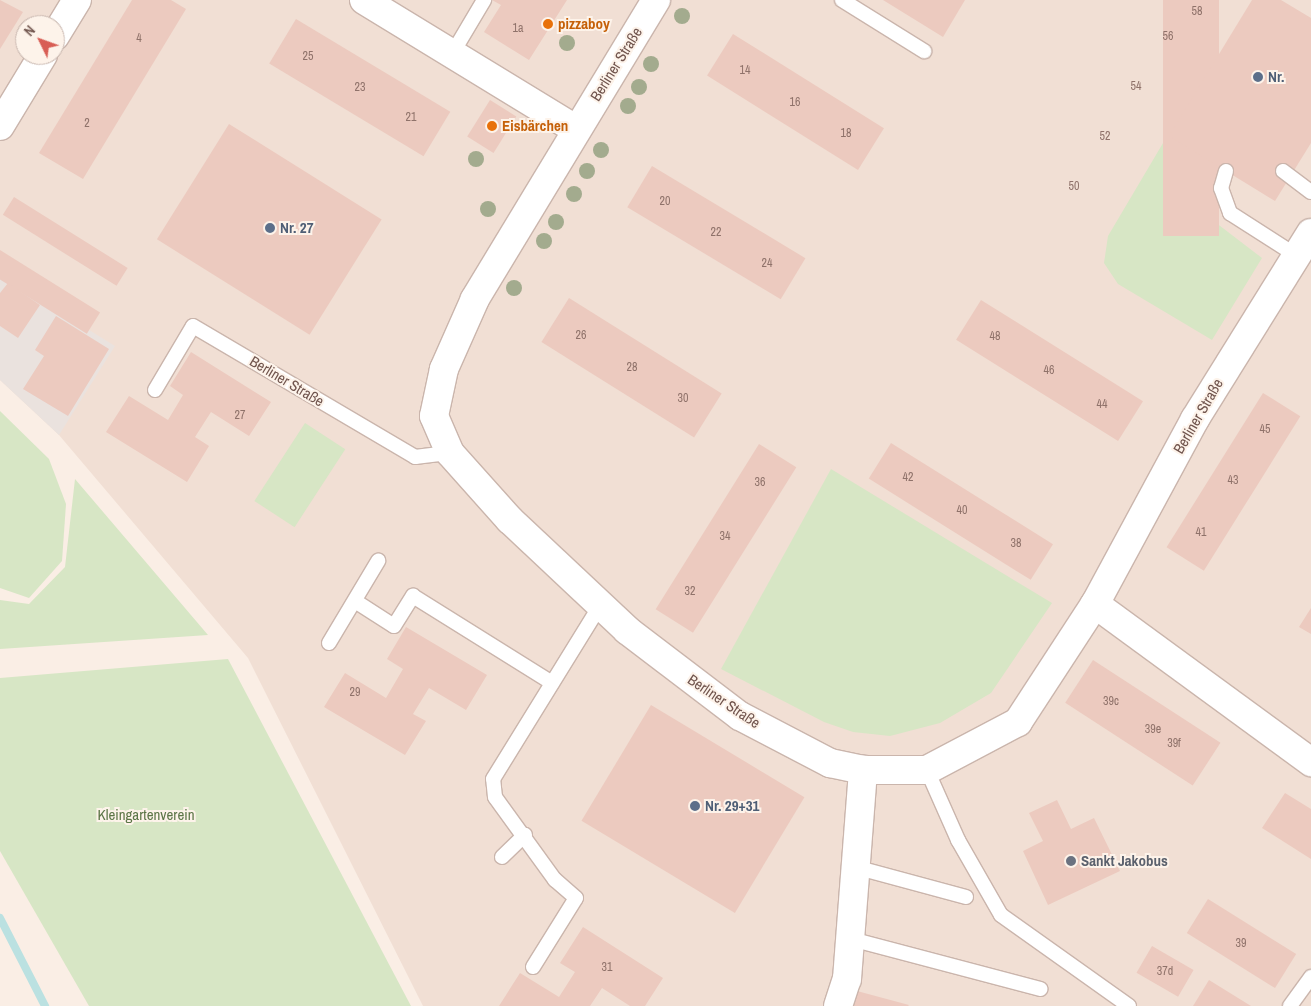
<!DOCTYPE html>
<meta charset="utf-8">
<style>
body{margin:0}
#map{position:relative;width:1311px;height:1006px;overflow:hidden;background:#faeee5;font-family:"Archivo Narrow",sans-serif}
div>[style]{position:absolute}
.residential>*{inset:0;background:#f1dfd4}
.industrial>*{inset:0;background:#eae2de}
.green>*{inset:0;background:#d7e6c5;transform-origin:0 0}
.stream>*{height:8px;margin:-4px;padding:0 4px;transform-origin:4px;border-radius:4px;background:#bbe1e1}
.building>*{inset:0;background:#eccabf;transform-origin:0 0}
.roads{filter:drop-shadow(1px 0 #cab5ac) drop-shadow(-1px 0 #cab5ac) drop-shadow(0 1px #cab5ac) drop-shadow(0 -1px #cab5ac)}
.service>*{height:14px;margin:-7px;padding:0 7px;transform-origin:7px;border-radius:7px;background:#fff}
.minor>*{height:28px;margin:-14px;padding:0 14px;transform-origin:14px;border-radius:14px;background:#fff}
.trees>*{width:16px;height:16px;margin:-8px;border-radius:50%;background:#a3ab8e}
.dots>*{width:14px;height:14px;translate:-50% -50%;box-sizing:border-box;border:2px solid #fdf3ea;border-radius:50%}
span{translate:-50% -50%;white-space:nowrap;text-align:center;line-height:1.15;-webkit-text-stroke:4px #fdf3ea;paint-order:stroke}
.number-label{font-size:12px;color:#8f726a}
.number-label span{-webkit-text-stroke-width:0}
.food-label{font-size:15px;color:#c56008;font-weight:700}
.left{translate:0 -50%;text-align:left}
.street-label{font-size:15px;color:#70544d}
.service-label{font-size:15px;color:#4e5e75;font-weight:700}
.park-label{font-size:15px;color:#5b7546}
.worship-label{font-size:15px;color:#5b616d;font-weight:700}
.north{position:absolute;left:15px;top:15px;width:50px;height:50px;box-sizing:border-box;background:#fdf3ea;border:1px solid #c5b3ab;border-radius:50%;rotate:312deg;font-size:14px;font-weight:700;line-height:20px;text-align:center;color:#70544d}
.north::after{content:'';display:block;margin:auto;width:18px;height:22px;background:#d85e55;clip-path:polygon(50% 0,100% 100%,50% 72%,0 100%)}
</style>
<div id="map">
<div class="residential">
<i style="clip-path:polygon(evenodd,0 0,1311px 0,1311px 1006px,423px 1006px,248px 658px,59px 435px,0 380px,0 0,25px 25px,55px 25px,55px 55px,25px 55px,25px 25px)"></i>
</div>
<div class="industrial">
<i style="clip-path:polygon(0 275px,115px 346px,59px 435px,0 380px)"></i>
</div>
<div class="green">
<i style="clip-path:polygon(1166px 138px,1212px 167px,1205px 201px,1211px 219px,1262px 258px,1212px 340px,1118px 284px,1104px 263px,1108px 236px)"></i>
<i style="clip-path:polygon(0 411px,49px 459px,66px 504px,62px 561px,29px 598px,0 588px)"></i>
<i style="left:305px;top:423px;width:48px;height:93px;rotate:33deg"></i>
<i style="clip-path:polygon(831px 469px,1052px 603px,991px 693px,940px 723px,890px 736px,853px 732px,824px 722px,721px 669px)"></i>
<i style="clip-path:polygon(75px 479px,208px 635px,0 649px,0 600px,29px 604px,65px 567px)"></i>
<i style="clip-path:polygon(228px 659px,411px 1006px,89px 1006px,0 851px,0 678px)"></i>
</div>
<div class="stream">
<i style="left:0;top:918px;width:99px;rotate:62.9deg"></i>
</div>
<div class="building">
<i style="clip-path:polygon(0 0,23px 12px,0 49px)"></i>
<i style="clip-path:polygon(132px 0,171px 0,186px 9px,83px 179px,39px 153px)"></i>
<i style="clip-path:polygon(492px 0,567px 0,529px 60px,484px 32px,501px 5px)"></i>
<i style="clip-path:polygon(883px 0,965px 0,943px 37px)"></i>
<i style="left:1163px;top:0;width:56px;height:236px"></i>
<i style="clip-path:polygon(1252px 0,1281px 0,1311px 18px,1311px 143px,1275px 201px,1169px 136px)"></i>
<i style="left:296px;top:19px;width:180px;height:52px;rotate:31deg"></i>
<i style="left:733px;top:34px;width:178px;height:49px;rotate:32deg"></i>
<i style="left:490px;top:100px;width:31px;height:43px;rotate:32deg"></i>
<i style="left:229px;top:124px;width:180px;height:136px;rotate:32deg"></i>
<i style="left:652px;top:166px;width:179px;height:48px;rotate:31deg"></i>
<i style="left:14px;top:197px;width:134px;height:21px;rotate:32deg"></i>
<i style="left:0;top:250px;width:118px;height:25px;rotate:32deg"></i>
<i style="clip-path:polygon(8px 283px,40px 305px,18px 338px,0 326px,0 293px)"></i>
<i style="left:569px;top:298px;width:180px;height:52px;rotate:32deg"></i>
<i style="left:981px;top:300px;width:191px;height:47px;rotate:32deg"></i>
<i style="clip-path:polygon(56px 316px,109px 349px,68px 416px,23px 389px,44px 356px,35px 350px)"></i>
<i style="clip-path:polygon(191px 352px,271px 402px,249px 436px,211px 412px,195px 437px,209px 446px,187px 482px,106px 432px,129px 396px,168px 420px,183px 395px,170px 386px)"></i>
<i style="left:1263px;top:393px;width:44px;height:182px;rotate:32deg"></i>
<i style="left:891px;top:443px;width:191px;height:42px;rotate:32deg"></i>
<i style="left:759px;top:444px;width:44px;height:195px;rotate:32deg"></i>
<i style="clip-path:polygon(1311px 608px,1311px 634px,1299px 627px)"></i>
<i style="clip-path:polygon(406px 627px,487px 675px,466px 710px,429px 688px,413px 714px,426px 721px,405px 755px,324px 707px,345px 673px,386px 698px,403px 669px,387px 659px)"></i>
<i style="left:1093px;top:660px;width:152px;height:51px;rotate:33deg"></i>
<i style="left:651px;top:705px;width:179px;height:135px;rotate:31deg"></i>
<i style="clip-path:polygon(1285px 793px,1311px 809px,1311px 859px,1262px 828px)"></i>
<i style="clip-path:polygon(1057px 800px,1071px 829px,1094px 818px,1120px 871px,1048px 905px,1023px 851px,1043px 841px,1029px 813px)"></i>
<i style="left:1208px;top:899px;width:104px;height:40px;rotate:32deg"></i>
<i style="clip-path:polygon(583px 927px,663px 978px,645px 1006px,630px 1006px,602px 988px,590px 1006px,499px 1006px,520px 973px,559px 997px,575px 972px,560px 963px)"></i>
<i style="left:1152px;top:946px;width:48px;height:31px;rotate:30deg"></i>
<i style="clip-path:polygon(1209px 980px,1251px 1006px,1193px 1006px)"></i>
<i style="clip-path:polygon(857px 991px,909px 1005px,908px 1006px,853px 1006px)"></i>
</div>
<div class="roads">
<div class="service">
<i style="left:842px;top:0;width:97px;rotate:31.9deg"></i>
<i style="left:452px;top:54px;width:63px;rotate:-59.3deg"></i>
<i style="left:1226px;top:171px;width:18px;rotate:106deg"></i>
<i style="left:1221px;top:188px;width:27px;rotate:70deg"></i>
<i style="left:1230px;top:213px;width:80px;rotate:32.7deg"></i>
<i style="left:1283px;top:171px;width:35px;rotate:37deg"></i>
<i style="left:155px;top:390px;width:74px;rotate:-59.3deg"></i>
<i style="left:193px;top:326px;width:258px;rotate:30.5deg"></i>
<i style="left:415px;top:457px;width:35px;rotate:-7deg"></i>
<i style="left:355px;top:601px;width:46px;rotate:32.7deg"></i>
<i style="left:394px;top:626px;width:36px;rotate:-58deg"></i>
<i style="left:413px;top:596px;width:164px;rotate:32deg"></i>
<i style="left:329px;top:643px;width:96px;rotate:-59.1deg"></i>
<i style="left:927px;top:770px;width:77px;rotate:66.1deg"></i>
<i style="left:958px;top:840px;width:86px;rotate:60.2deg"></i>
<i style="left:1001px;top:915px;width:157px;rotate:35.4deg"></i>
<i style="left:502px;top:857px;width:32px;rotate:-44deg"></i>
<i style="left:855px;top:867px;width:115px;rotate:15.1deg"></i>
<i style="left:851px;top:939px;width:196px;rotate:14.8deg"></i>
<i style="left:533px;top:967px;width:81px;rotate:-58.1deg"></i>
<i style="left:576px;top:898px;width:28px;rotate:-139deg"></i>
<i style="left:555px;top:880px;width:102px;rotate:-125.9deg"></i>
<i style="left:495px;top:797px;width:18px;rotate:-96deg"></i>
<i style="left:493px;top:779px;width:203px;rotate:-58.3deg"></i>
<i style="left:1290px;top:1006px;width:36px;rotate:-54deg"></i>
</div>
<div class="minor">
<i style="left:364px;top:0;width:247px;rotate:31.4deg"></i>
<i style="left:656px;top:0;width:350px;rotate:121.2deg"></i>
<i style="left:475px;top:299px;width:77px;rotate:113.9deg"></i>
<i style="left:444px;top:369px;width:48px;rotate:102deg"></i>
<i style="left:434px;top:416px;width:40px;rotate:66.6deg"></i>
<i style="left:450px;top:453px;width:90px;rotate:48.2deg"></i>
<i style="left:510px;top:520px;width:161px;rotate:43.2deg"></i>
<i style="left:627px;top:630px;width:142px;rotate:37.3deg"></i>
<i style="left:740px;top:716px;width:102px;rotate:27.6deg"></i>
<i style="left:830px;top:763px;width:34px;rotate:12deg"></i>
<i style="left:863px;top:770px;width:64px"></i>
<i style="left:927px;top:770px;width:103px;rotate:-27.8deg"></i>
<i style="left:1018px;top:722px;width:141px;rotate:-56.9deg"></i>
<i style="left:1095px;top:604px;width:210px;rotate:-61.6deg"></i>
<i style="left:1195px;top:419px;width:219px;rotate:-58.1deg"></i>
<i style="left:55px;top:36px;width:42px;rotate:-58.6deg"></i>
<i style="left:0;top:126px;width:83px;rotate:-58.8deg"></i>
<i style="left:1095px;top:604px;width:268px;rotate:36.2deg"></i>
<i style="left:838px;top:1006px;width:28px;rotate:-72deg"></i>
<i style="left:847px;top:979px;width:210px;rotate:-85.6deg"></i>
</div>
</div>
<div class="trees">
<i style="left:682px;top:16px"></i>
<i style="left:567px;top:43px"></i>
<i style="left:651px;top:64px"></i>
<i style="left:639px;top:87px"></i>
<i style="left:628px;top:106px"></i>
<i style="left:601px;top:150px"></i>
<i style="left:476px;top:159px"></i>
<i style="left:587px;top:171px"></i>
<i style="left:574px;top:194px"></i>
<i style="left:488px;top:209px"></i>
<i style="left:556px;top:222px"></i>
<i style="left:544px;top:241px"></i>
<i style="left:514px;top:288px"></i>
</div>
<div class="dots">
<i style="left:548px;top:24px;background:#e8710a"></i>
<i style="left:1258px;top:77px;background:#5c6f8a"></i>
<i style="left:492px;top:126px;background:#e8710a"></i>
<i style="left:270px;top:228px;background:#5c6f8a"></i>
<i style="left:695px;top:806px;background:#5c6f8a"></i>
<i style="left:1071px;top:861px;background:#6b7280"></i>
</div>
<div class="number-label">
<span style="left:1197px;top:12px">58</span>
<span style="left:518px;top:29px">1a</span>
<span style="left:1168px;top:37px">56</span>
<span style="left:139px;top:39px">4</span>
<span style="left:308px;top:57px">25</span>
<span style="left:745px;top:71px">14</span>
<span style="left:1136px;top:87px">54</span>
<span style="left:360px;top:88px">23</span>
<span style="left:795px;top:103px">16</span>
<span style="left:411px;top:118px">21</span>
<span style="left:87px;top:124px">2</span>
<span style="left:846px;top:134px">18</span>
<span style="left:1105px;top:137px">52</span>
<span style="left:1074px;top:187px">50</span>
<span style="left:665px;top:202px">20</span>
<span style="left:716px;top:233px">22</span>
<span style="left:767px;top:264px">24</span>
<span style="left:581px;top:336px">26</span>
<span style="left:995px;top:337px">48</span>
<span style="left:632px;top:368px">28</span>
<span style="left:1049px;top:371px">46</span>
<span style="left:683px;top:399px">30</span>
<span style="left:1102px;top:405px">44</span>
<span style="left:240px;top:416px">27</span>
<span style="left:1265px;top:430px">45</span>
<span style="left:908px;top:478px">42</span>
<span style="left:1233px;top:481px">43</span>
<span style="left:760px;top:483px">36</span>
<span style="left:962px;top:511px">40</span>
<span style="left:1201px;top:533px">41</span>
<span style="left:725px;top:537px">34</span>
<span style="left:1016px;top:544px">38</span>
<span style="left:690px;top:592px">32</span>
<span style="left:355px;top:693px">29</span>
<span style="left:1111px;top:702px">39c</span>
<span style="left:1153px;top:730px">39e</span>
<span style="left:1174px;top:744px">39f</span>
<span style="left:1241px;top:944px">39</span>
<span style="left:607px;top:968px">31</span>
<span style="left:1165px;top:972px">37d</span>
</div>
<div class="food-label">
<span class="left" style="left:558px;top:24px">pizzaboy</span>
<span class="left" style="left:502px;top:126px">Eisbärchen</span>
</div>
<div class="street-label">
<span style="left:616px;top:64px;rotate:-58deg">Berliner Straße</span>
<span style="left:287px;top:381px;rotate:31deg">Berliner Straße</span>
<span style="left:1198px;top:416px;rotate:-60deg">Berliner Straße</span>
<span style="left:724px;top:701px;rotate:34deg">Berliner Straße</span>
</div>
<div class="service-label">
<span class="left" style="left:1268px;top:77px">Nr.</span>
<span class="left" style="left:280px;top:228px">Nr. 27</span>
<span class="left" style="left:705px;top:806px">Nr. 29+31</span>
</div>
<div class="park-label">
<span style="left:146px;top:815px">Kleingartenverein</span>
</div>
<div class="worship-label">
<span class="left" style="left:1081px;top:861px">Sankt Jakobus</span>
</div>
<div class="north">N</div>
</div>
